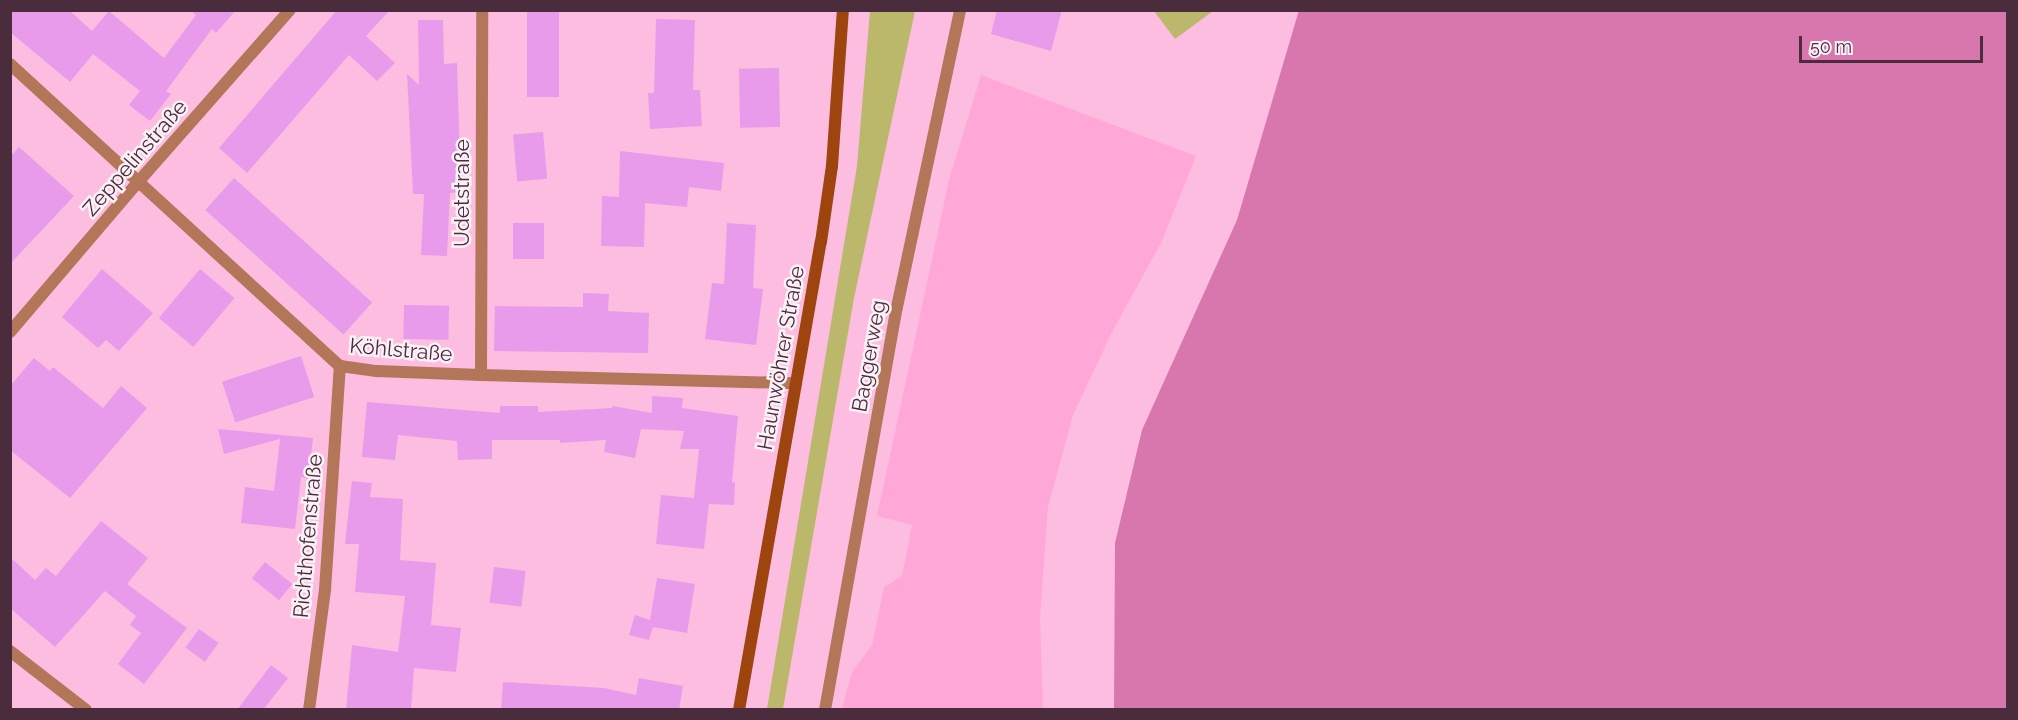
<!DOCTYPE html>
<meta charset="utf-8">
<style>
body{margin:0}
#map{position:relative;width:2018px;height:720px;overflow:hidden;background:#fdbde0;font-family:Raleway,sans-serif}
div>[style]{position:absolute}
.built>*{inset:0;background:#ffa8d8}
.green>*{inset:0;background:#bbb76b}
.water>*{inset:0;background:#d777ae}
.building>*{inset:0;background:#e89bea;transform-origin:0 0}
.street>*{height:12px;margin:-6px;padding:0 6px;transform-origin:6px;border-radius:6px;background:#b47659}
.secondary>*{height:12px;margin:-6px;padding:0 6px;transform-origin:6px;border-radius:6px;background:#9e440e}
span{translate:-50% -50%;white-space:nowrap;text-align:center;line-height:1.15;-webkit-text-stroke:5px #faf1f6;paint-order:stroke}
.street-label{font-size:21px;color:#4b2c3d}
.frame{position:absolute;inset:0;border:12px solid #4b2c3d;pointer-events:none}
.scale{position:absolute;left:1799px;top:36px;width:184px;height:27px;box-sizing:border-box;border:3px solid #4b2c3d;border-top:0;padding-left:8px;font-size:18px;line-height:21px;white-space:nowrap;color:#4b2c3d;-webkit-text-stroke:4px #faf1f6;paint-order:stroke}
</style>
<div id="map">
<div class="built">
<i style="clip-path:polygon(981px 75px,1196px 156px,1161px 243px,1111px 334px,1073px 415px,1048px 507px,1040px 617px,1043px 709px,842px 709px,852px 672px,872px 645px,884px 587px,902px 576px,912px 525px,877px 516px,949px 180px)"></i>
</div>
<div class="green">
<i style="clip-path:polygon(870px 11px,915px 11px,854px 298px,783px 709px,767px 709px,857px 166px)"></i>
<i style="clip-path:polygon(1154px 11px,1213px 11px,1175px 39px)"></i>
</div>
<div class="water">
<i style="clip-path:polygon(1299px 10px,2007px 11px,2007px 709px,1114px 709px,1115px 543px,1142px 430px,1237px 220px)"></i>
</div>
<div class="building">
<i style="clip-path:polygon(10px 10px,69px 10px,92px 31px,109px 11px,164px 58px,196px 15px,190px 10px,236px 10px,216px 33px,212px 29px,166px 91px,171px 94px,150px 121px,129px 105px,140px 91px,93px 54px,70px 82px,10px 32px)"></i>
<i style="clip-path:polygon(337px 10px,390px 10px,366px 36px,395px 63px,377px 81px,349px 55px,247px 173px,219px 148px)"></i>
<i style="left:527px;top:10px;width:32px;height:87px"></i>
<i style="clip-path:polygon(997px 10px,1062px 10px,1051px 51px,991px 34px)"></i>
<i style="clip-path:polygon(656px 19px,695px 20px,693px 90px,700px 90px,702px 126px,650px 129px,648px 93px,654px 93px)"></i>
<i style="clip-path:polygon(418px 20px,443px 20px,444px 64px,457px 63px,461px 192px,450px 193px,447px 256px,421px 255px,424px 194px,413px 194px,407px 74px,419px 85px)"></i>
<i style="left:779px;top:68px;width:59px;height:40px;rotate:89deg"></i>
<i style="left:543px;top:132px;width:47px;height:30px;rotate:85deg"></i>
<i style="clip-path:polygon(19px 147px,74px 196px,10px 264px,10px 157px)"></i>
<i style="clip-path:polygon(620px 151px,724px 163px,721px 191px,689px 187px,687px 207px,645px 203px,644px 247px,601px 246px,602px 196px,619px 197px)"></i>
<i style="left:234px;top:178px;width:186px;height:43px;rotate:42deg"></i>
<i style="left:513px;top:223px;width:31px;height:36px"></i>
<i style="clip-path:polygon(727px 223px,756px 225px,753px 288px,763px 289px,756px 345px,705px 339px,712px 283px,724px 284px)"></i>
<i style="clip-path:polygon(102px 269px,153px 313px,119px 351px,106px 340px,98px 348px,62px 317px)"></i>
<i style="left:200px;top:269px;width:45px;height:64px;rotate:40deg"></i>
<i style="clip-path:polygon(583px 293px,609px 294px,608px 311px,649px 313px,648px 353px,494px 351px,495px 306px,583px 307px)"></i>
<i style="left:404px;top:305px;width:45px;height:34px;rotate:1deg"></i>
<i style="left:301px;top:356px;width:43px;height:83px;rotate:72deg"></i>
<i style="clip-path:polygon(34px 358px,50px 371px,53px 367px,103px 408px,121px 386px,147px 408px,70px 498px,10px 450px,10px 386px)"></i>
<i style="clip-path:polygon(652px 396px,683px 398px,682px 408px,738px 416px,732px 482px,735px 483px,734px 505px,709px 504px,704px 549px,656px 544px,661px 495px,694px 498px,699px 449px,680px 449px,684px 431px,641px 429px,635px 458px,604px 452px,606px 440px,560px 443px,560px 440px,492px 440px,492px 459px,458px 460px,457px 441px,398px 435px,395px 460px,362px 457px,367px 402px,500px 413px,500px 406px,538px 406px,538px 412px,612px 408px,613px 406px,652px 413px)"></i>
<i style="clip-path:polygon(218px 429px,313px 438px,308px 479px,301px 477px,295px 529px,241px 523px,245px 487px,274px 491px,280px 439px,224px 454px)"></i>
<i style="clip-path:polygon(352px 481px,372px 483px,370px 497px,403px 499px,400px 560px,436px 563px,431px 625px,461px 628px,456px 672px,414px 668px,411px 710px,346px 710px,352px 645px,398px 652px,405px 596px,355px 592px,359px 544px,345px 544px)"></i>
<i style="clip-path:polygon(101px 521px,148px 558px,127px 584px,187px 628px,144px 684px,118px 664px,141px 633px,130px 625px,136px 616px,105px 591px,55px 647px,10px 608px,10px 557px,35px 580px,46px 568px,56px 576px)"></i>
<i style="left:265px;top:562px;width:35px;height:21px;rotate:39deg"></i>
<i style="left:494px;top:567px;width:32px;height:36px;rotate:7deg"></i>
<i style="clip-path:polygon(657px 578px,695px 584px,687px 633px,653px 627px,649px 640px,629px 635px,635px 615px,650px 620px)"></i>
<i style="left:199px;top:629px;width:24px;height:23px;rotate:36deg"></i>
<i style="clip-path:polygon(271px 665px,288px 678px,263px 710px,237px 710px)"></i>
<i style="clip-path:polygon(639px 678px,683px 686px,679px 710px,501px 710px,503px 682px,604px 688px,636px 695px)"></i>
</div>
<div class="street">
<i style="left:10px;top:64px;width:447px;rotate:42.5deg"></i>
<i style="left:340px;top:366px;width:37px;rotate:8deg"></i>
<i style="left:377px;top:371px;width:104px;rotate:2.2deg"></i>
<i style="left:481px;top:375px;width:315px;rotate:1.5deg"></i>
<i style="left:10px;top:332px;width:199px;rotate:-49.5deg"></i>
<i style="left:139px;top:181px;width:228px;rotate:-48.6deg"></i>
<i style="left:481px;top:375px;width:365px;rotate:-89.8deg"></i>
<i style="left:10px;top:651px;width:96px;rotate:37.8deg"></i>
<i style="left:309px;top:710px;width:121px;rotate:-82.4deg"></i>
<i style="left:325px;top:590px;width:225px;rotate:-86.2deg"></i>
<i style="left:825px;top:710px;width:409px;rotate:-79.9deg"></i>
<i style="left:897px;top:307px;width:304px;rotate:-78deg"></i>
</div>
<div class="secondary">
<i style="left:739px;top:710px;width:475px;rotate:-80.1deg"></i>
<i style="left:821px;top:242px;width:77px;rotate:-81.8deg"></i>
<i style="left:832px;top:166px;width:156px;rotate:-86deg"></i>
</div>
<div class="street-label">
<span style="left:135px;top:158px;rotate:-49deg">Zeppelinstraße</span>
<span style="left:462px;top:193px;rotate:-90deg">Udetstraße</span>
<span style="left:401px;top:350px;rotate:5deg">Köhlstraße</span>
<span style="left:869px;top:356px;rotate:-80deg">Baggerweg</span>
<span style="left:781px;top:358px;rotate:-80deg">Haunwöhrer Straße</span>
<span style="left:308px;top:536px;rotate:-85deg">Richthofenstraße</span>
</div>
<div class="frame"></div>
<div class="scale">50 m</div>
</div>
